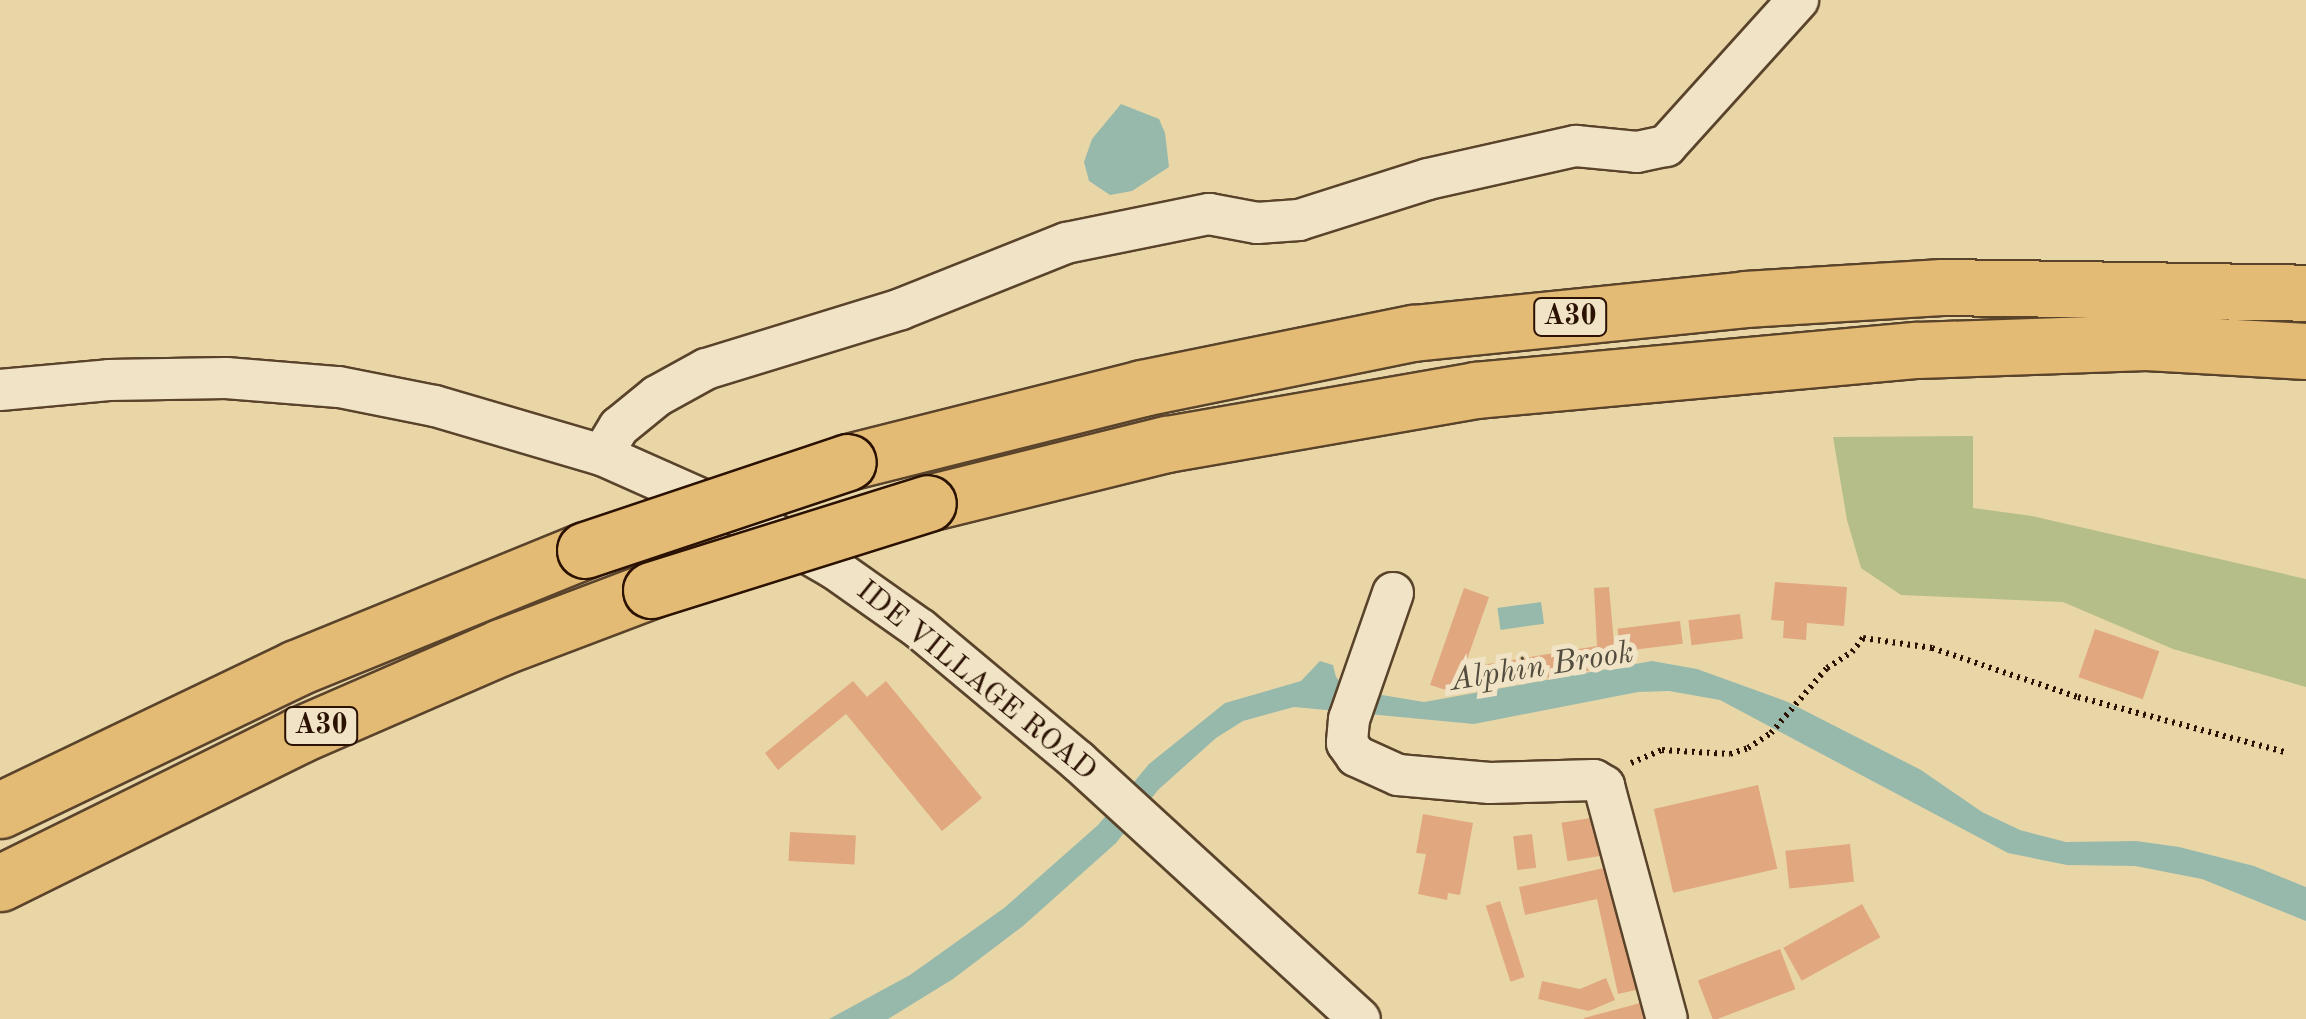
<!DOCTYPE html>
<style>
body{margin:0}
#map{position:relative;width:2306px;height:1019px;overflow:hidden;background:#e9d6a7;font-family:"Old Standard TT",serif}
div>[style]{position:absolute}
.green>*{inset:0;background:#b5be88}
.water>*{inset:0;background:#97b9ac;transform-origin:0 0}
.building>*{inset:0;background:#e1a87f;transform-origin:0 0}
.path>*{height:6px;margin-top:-3px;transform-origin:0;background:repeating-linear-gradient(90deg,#2b1202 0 2.5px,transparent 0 7.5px)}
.roads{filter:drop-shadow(2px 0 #5a432b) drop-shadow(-2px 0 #5a432b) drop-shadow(0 2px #5a432b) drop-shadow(0 -2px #5a432b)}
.minor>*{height:40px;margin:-20px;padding:0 20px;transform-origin:20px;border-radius:20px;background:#f1e4c6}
.highway>*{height:55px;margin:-27.5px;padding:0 27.5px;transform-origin:27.5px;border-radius:27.5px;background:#e4bb74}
.bridges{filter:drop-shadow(2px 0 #2b1202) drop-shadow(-2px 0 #2b1202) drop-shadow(0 2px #2b1202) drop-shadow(0 -2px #2b1202)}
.highway-bridge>*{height:55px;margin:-27.5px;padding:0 27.5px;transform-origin:27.5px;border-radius:27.5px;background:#e4bb74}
span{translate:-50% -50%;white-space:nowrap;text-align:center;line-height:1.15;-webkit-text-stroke:10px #f1e4c6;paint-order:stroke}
.shield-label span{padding:2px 8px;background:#f1e4c6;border:2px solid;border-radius:8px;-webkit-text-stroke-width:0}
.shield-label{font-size:28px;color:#2b1202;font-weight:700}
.street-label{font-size:30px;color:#2b1202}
.water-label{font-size:32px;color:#514c3e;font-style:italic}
</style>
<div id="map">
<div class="green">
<i style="clip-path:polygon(1973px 436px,1973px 508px,2032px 516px,2306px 579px,2306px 687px,2173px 649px,2063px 602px,1901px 595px,1861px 568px,1847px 520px,1833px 437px)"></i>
</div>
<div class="water">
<i style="clip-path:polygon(1121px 104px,1159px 119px,1165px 133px,1169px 167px,1132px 191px,1110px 195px,1089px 181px,1084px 162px,1092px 139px)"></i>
<i style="left:1541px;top:602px;width:22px;height:44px;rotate:82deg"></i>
<i style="clip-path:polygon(1320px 661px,1333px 665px,1336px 677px,1346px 689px,1424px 702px,1652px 661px,1697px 669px,1788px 702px,1921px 770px,1982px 812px,2020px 830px,2066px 842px,2136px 841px,2179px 847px,2254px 866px,2306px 887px,2306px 921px,2202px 879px,2135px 866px,2067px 865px,2008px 853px,1720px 700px,1669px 691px,1638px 692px,1474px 724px,1294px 707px,1243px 721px,1216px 738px,1158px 790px,1116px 843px,1023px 926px,953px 979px,888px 1019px,829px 1019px,910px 975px,1004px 908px,1098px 825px,1149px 764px,1225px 703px,1301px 681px)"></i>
</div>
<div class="building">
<i style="clip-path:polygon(1775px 582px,1847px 587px,1844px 626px,1807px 623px,1806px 640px,1783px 638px,1784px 621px,1771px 620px)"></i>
<i style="clip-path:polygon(1609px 587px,1616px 666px,1456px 693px,1430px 685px,1464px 588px,1489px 597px,1464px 668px,1597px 646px,1594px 588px)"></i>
<i style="left:1740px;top:614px;width:25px;height:52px;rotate:83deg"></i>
<i style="left:1680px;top:621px;width:23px;height:63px;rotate:83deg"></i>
<i style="left:2095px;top:629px;width:68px;height:51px;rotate:19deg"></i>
<i style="clip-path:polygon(853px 681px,867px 697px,886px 681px,982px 798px,942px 831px,846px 714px,778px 770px,765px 753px)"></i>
<i style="left:1758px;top:785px;width:86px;height:107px;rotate:77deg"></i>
<i style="clip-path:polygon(1423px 814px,1473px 823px,1460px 895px,1448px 893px,1447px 900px,1418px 894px,1426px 854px,1416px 853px)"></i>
<i style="left:1597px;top:817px;width:39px;height:36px;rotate:81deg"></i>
<i style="left:790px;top:832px;width:66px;height:29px;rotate:3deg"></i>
<i style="left:1532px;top:834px;width:34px;height:19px;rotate:83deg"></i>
<i style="left:1850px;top:844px;width:38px;height:65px;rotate:84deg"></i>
<i style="clip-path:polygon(1617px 865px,1645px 988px,1618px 994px,1597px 899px,1525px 915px,1519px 887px)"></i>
<i style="left:1500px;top:901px;width:80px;height:15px;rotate:72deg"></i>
<i style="left:1862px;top:904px;width:38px;height:90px;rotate:61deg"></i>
<i style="left:1780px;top:949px;width:43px;height:88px;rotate:69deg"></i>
<i style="clip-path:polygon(1606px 978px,1615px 1000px,1589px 1011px,1538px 999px,1542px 981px,1580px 989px)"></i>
<i style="clip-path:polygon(1644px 1002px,1649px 1019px,1584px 1019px,1584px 1018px)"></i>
</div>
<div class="path">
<i style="left:1631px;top:763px;width:34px;rotate:-23deg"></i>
<i style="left:1662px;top:750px;width:68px;rotate:3.4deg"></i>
<i style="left:1730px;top:754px;width:19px;rotate:-18deg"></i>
<i style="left:1748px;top:748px;width:27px;rotate:-33deg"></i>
<i style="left:1771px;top:733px;width:86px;rotate:-49.3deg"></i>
<i style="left:1827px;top:668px;width:30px;rotate:-33deg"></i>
<i style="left:1852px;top:652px;width:18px;rotate:-52deg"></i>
<i style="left:1863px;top:638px;width:70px;rotate:8.2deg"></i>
<i style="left:1932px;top:648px;width:154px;rotate:18.6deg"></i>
<i style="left:2078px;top:697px;width:217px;rotate:14.9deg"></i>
</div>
<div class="roads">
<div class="minor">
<i style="left:0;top:390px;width:109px;rotate:-5.2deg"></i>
<i style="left:109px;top:380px;width:117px;rotate:-1deg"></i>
<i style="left:226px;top:378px;width:113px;rotate:4.6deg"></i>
<i style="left:339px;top:387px;width:98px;rotate:11.2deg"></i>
<i style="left:435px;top:406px;width:174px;rotate:16.4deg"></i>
<i style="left:602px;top:455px;width:170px;rotate:24deg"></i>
<i style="left:757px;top:524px;width:90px;rotate:30deg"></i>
<i style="left:835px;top:569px;width:104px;rotate:35.2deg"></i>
<i style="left:920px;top:629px;width:206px;rotate:39.9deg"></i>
<i style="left:1078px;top:761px;width:382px;rotate:42.5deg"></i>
<i style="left:602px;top:455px;width:33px;rotate:-59deg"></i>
<i style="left:619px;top:427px;width:49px;rotate:-39.2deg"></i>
<i style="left:657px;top:396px;width:56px;rotate:-28.9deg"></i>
<i style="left:706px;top:369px;width:204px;rotate:-17.1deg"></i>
<i style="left:901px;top:309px;width:178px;rotate:-21.8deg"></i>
<i style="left:1066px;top:243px;width:146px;rotate:-11.5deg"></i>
<i style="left:1209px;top:214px;width:49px;rotate:10.6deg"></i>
<i style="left:1257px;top:223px;width:42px;rotate:-4.1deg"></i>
<i style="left:1299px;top:220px;width:135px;rotate:-17.6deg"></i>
<i style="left:1428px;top:179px;width:152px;rotate:-12.6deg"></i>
<i style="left:1576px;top:146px;width:61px;rotate:5.6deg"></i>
<i style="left:1637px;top:152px;width:30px;rotate:-12deg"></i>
<i style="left:1666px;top:146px;width:197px;rotate:-47.9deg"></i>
<i style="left:1393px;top:593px;width:133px;rotate:109.2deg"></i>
<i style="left:1349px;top:719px;width:24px;rotate:95deg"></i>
<i style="left:1347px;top:743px;width:16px;rotate:55deg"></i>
<i style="left:1356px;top:756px;width:46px;rotate:24.3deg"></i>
<i style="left:1398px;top:775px;width:92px;rotate:5deg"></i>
<i style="left:1490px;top:783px;width:104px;rotate:-1.7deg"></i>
<i style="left:1594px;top:780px;width:12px;rotate:31deg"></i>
<i style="left:1604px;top:786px;width:241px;rotate:74.9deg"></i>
</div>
<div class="highway">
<i style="left:848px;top:462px;width:303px;rotate:-14.1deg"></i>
<i style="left:1142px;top:388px;width:277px;rotate:-11.5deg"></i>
<i style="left:1413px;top:333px;width:334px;rotate:-5.8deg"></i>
<i style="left:1745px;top:299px;width:197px;rotate:-3.5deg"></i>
<i style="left:1942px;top:287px;width:364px;rotate:0.9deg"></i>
<i style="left:928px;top:503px;width:246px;rotate:-13.9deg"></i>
<i style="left:1167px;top:444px;width:313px;rotate:-9.9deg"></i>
<i style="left:1475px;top:390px;width:444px;rotate:-5.2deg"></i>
<i style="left:1917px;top:350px;width:229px;rotate:-2deg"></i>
<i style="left:2146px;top:342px;width:160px;rotate:3.2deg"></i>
<i style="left:0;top:810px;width:328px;rotate:-25.6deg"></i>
<i style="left:296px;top:668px;width:312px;rotate:-22.2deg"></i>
<i style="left:0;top:883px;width:334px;rotate:-26.3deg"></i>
<i style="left:299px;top:735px;width:220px;rotate:-23.5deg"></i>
<i style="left:501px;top:647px;width:160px;rotate:-20.8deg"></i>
</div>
</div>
<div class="bridges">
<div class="highway-bridge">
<i style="left:585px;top:550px;width:277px;rotate:-18.5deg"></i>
<i style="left:651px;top:590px;width:290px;rotate:-17.4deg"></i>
</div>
</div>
<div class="shield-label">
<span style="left:1570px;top:317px">A30</span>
<span style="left:321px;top:726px">A30</span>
</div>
<div class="street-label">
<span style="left:976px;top:681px;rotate:39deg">IDE VILLAGE ROAD</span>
</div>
<div class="water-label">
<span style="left:1542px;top:668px;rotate:-9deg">Alphin Brook</span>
</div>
</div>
